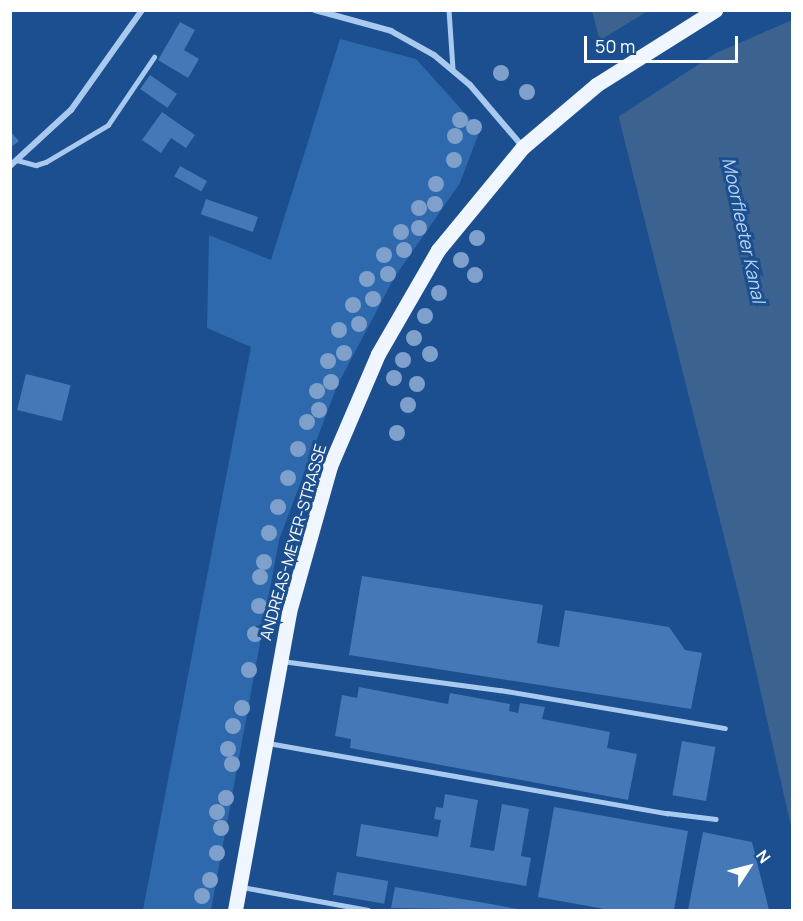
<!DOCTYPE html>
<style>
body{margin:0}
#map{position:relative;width:803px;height:921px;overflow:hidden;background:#1b4f8f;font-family:Manrope,sans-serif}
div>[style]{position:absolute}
.green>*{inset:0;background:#2e69ad}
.water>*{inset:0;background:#3c6290}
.pier>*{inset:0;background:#1b4f8f}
.building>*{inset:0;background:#4478b7;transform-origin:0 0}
.lane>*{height:4.5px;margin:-2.25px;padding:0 2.25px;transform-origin:2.25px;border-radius:2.25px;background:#a9c9ee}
.street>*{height:6px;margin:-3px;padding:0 3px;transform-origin:3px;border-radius:3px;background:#a9c9ee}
.primary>*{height:15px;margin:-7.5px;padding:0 7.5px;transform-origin:7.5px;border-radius:7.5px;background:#f0f6ff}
.trees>*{width:16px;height:16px;margin:-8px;border-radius:50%;background:#7ea0ca}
span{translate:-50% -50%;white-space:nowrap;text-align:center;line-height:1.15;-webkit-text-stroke:6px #1b4f8f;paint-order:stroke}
.street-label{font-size:16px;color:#fff}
.water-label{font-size:18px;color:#b5d3f5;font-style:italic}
.frame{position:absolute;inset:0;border:12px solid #fff;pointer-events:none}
.north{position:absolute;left:719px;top:837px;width:60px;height:60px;-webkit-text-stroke:4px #1b4f8f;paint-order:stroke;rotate:54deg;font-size:16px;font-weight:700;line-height:24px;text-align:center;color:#fff}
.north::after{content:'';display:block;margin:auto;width:21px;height:27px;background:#fff;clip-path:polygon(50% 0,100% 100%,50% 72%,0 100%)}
.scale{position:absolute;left:584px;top:36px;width:154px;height:27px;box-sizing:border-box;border:3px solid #fff;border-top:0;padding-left:8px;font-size:18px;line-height:21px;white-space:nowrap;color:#fff;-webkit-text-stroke:4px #1b4f8f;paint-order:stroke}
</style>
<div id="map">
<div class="green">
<i style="clip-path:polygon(340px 39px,416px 59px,480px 130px,460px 183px,394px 278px,337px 386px,279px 540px,211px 910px,143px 910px,251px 347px,207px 328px,209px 235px,271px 260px)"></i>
</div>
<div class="water">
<i style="clip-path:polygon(592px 11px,792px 11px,792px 831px,740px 600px)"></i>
</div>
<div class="pier">
<i style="clip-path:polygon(648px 11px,792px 11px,792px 20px,716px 53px,618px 117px,597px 42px)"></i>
</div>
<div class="building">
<i style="clip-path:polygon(180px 22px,195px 30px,184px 50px,199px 59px,188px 78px,158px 60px)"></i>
<i style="left:150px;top:75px;width:33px;height:17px;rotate:35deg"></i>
<i style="clip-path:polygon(162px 112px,195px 135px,186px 148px,171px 138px,161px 153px,142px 140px)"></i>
<i style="clip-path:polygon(10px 131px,19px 141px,10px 148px)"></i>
<i style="left:180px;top:166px;width:31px;height:12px;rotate:29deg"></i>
<i style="left:206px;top:199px;width:55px;height:16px;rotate:19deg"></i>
<i style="left:26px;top:374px;width:46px;height:37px;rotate:14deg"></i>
<i style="clip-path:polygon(362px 576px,543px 605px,537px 643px,559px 647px,565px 610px,669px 627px,685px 650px,702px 653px,691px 709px,349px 655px)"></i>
<i style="clip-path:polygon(359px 687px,448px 704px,450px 693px,510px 704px,509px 711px,518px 713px,520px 703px,545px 707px,542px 719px,610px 732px,607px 748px,637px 754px,628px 800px,350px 748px,351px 739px,335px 736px,342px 695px,357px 698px)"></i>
<i style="left:682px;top:741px;width:34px;height:55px;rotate:10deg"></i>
<i style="clip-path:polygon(445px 794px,478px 800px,470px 847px,494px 851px,502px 804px,529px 809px,521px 856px,531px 858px,526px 886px,356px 856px,361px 824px,438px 837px,441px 820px,434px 819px,436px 807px,443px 808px)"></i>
<i style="clip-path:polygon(554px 807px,688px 831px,674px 910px,610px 910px,538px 897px)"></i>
<i style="clip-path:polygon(703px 832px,752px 842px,769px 910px,688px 910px)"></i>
<i style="left:337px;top:872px;width:52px;height:23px;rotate:10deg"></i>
<i style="clip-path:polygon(395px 887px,518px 909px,518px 910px,391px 908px)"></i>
</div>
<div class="lane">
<i style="left:449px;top:10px;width:58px;rotate:86.1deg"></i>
<i style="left:17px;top:160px;width:20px;rotate:15deg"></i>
<i style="left:36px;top:165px;width:10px;rotate:-17deg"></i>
<i style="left:46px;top:162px;width:72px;rotate:-30.8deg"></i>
<i style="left:108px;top:125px;width:82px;rotate:-55.9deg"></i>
<i style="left:282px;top:661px;width:220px;rotate:7.6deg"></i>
<i style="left:500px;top:690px;width:228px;rotate:9.6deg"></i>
<i style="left:268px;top:743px;width:405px;rotate:10deg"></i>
<i style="left:667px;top:813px;width:49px;rotate:7deg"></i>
<i style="left:242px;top:887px;width:128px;rotate:10.3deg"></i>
</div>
<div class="street">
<i style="left:315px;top:10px;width:79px;rotate:15.4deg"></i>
<i style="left:391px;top:31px;width:49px;rotate:29.2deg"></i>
<i style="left:434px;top:55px;width:47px;rotate:39.8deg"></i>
<i style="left:470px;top:85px;width:82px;rotate:49.5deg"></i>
<i style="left:10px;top:166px;width:83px;rotate:-42.6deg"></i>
<i style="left:71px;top:110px;width:123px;rotate:-54.6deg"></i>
</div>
<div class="primary">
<i style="left:235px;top:910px;width:303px;rotate:-79.7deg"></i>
<i style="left:289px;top:612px;width:152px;rotate:-74.3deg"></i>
<i style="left:330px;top:466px;width:122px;rotate:-66.8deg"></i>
<i style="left:378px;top:354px;width:120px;rotate:-60deg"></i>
<i style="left:438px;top:250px;width:134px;rotate:-50.5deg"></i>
<i style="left:523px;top:147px;width:96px;rotate:-40.3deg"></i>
<i style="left:596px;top:85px;width:141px;rotate:-32.2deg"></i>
</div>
<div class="trees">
<i style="left:501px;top:73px"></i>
<i style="left:527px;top:92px"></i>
<i style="left:460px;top:120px"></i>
<i style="left:474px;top:127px"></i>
<i style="left:455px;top:136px"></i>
<i style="left:454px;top:160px"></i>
<i style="left:436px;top:184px"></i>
<i style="left:435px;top:204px"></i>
<i style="left:419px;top:208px"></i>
<i style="left:419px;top:228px"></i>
<i style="left:401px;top:232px"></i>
<i style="left:477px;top:238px"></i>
<i style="left:404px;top:250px"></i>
<i style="left:384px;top:255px"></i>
<i style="left:461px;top:260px"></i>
<i style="left:388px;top:274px"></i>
<i style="left:475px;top:275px"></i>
<i style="left:367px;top:279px"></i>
<i style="left:439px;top:293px"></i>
<i style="left:373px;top:299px"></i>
<i style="left:353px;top:305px"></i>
<i style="left:425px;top:316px"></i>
<i style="left:359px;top:324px"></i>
<i style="left:339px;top:330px"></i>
<i style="left:414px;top:338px"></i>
<i style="left:344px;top:353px"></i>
<i style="left:430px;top:354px"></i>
<i style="left:403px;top:360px"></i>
<i style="left:328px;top:361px"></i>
<i style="left:394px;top:378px"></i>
<i style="left:331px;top:382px"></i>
<i style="left:417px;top:384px"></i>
<i style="left:317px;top:391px"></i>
<i style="left:408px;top:405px"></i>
<i style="left:319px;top:410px"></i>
<i style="left:307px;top:422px"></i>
<i style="left:397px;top:433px"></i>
<i style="left:298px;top:449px"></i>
<i style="left:288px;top:478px"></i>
<i style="left:278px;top:507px"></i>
<i style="left:269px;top:533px"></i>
<i style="left:264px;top:562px"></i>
<i style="left:260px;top:577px"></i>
<i style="left:259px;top:606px"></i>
<i style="left:255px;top:634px"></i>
<i style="left:249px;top:670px"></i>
<i style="left:242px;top:708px"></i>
<i style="left:233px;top:726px"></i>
<i style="left:228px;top:749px"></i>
<i style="left:232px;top:764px"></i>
<i style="left:226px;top:798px"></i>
<i style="left:217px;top:812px"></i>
<i style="left:221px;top:828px"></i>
<i style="left:217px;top:853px"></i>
<i style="left:210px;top:880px"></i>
<i style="left:202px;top:896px"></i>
</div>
<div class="street-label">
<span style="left:293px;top:542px;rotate:-74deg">ANDREAS-MEYER-STRASSE</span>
</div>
<div class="water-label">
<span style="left:744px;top:230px;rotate:78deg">Moorfleeter Kanal</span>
</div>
<div class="frame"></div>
<div class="north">N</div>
<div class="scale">50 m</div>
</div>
